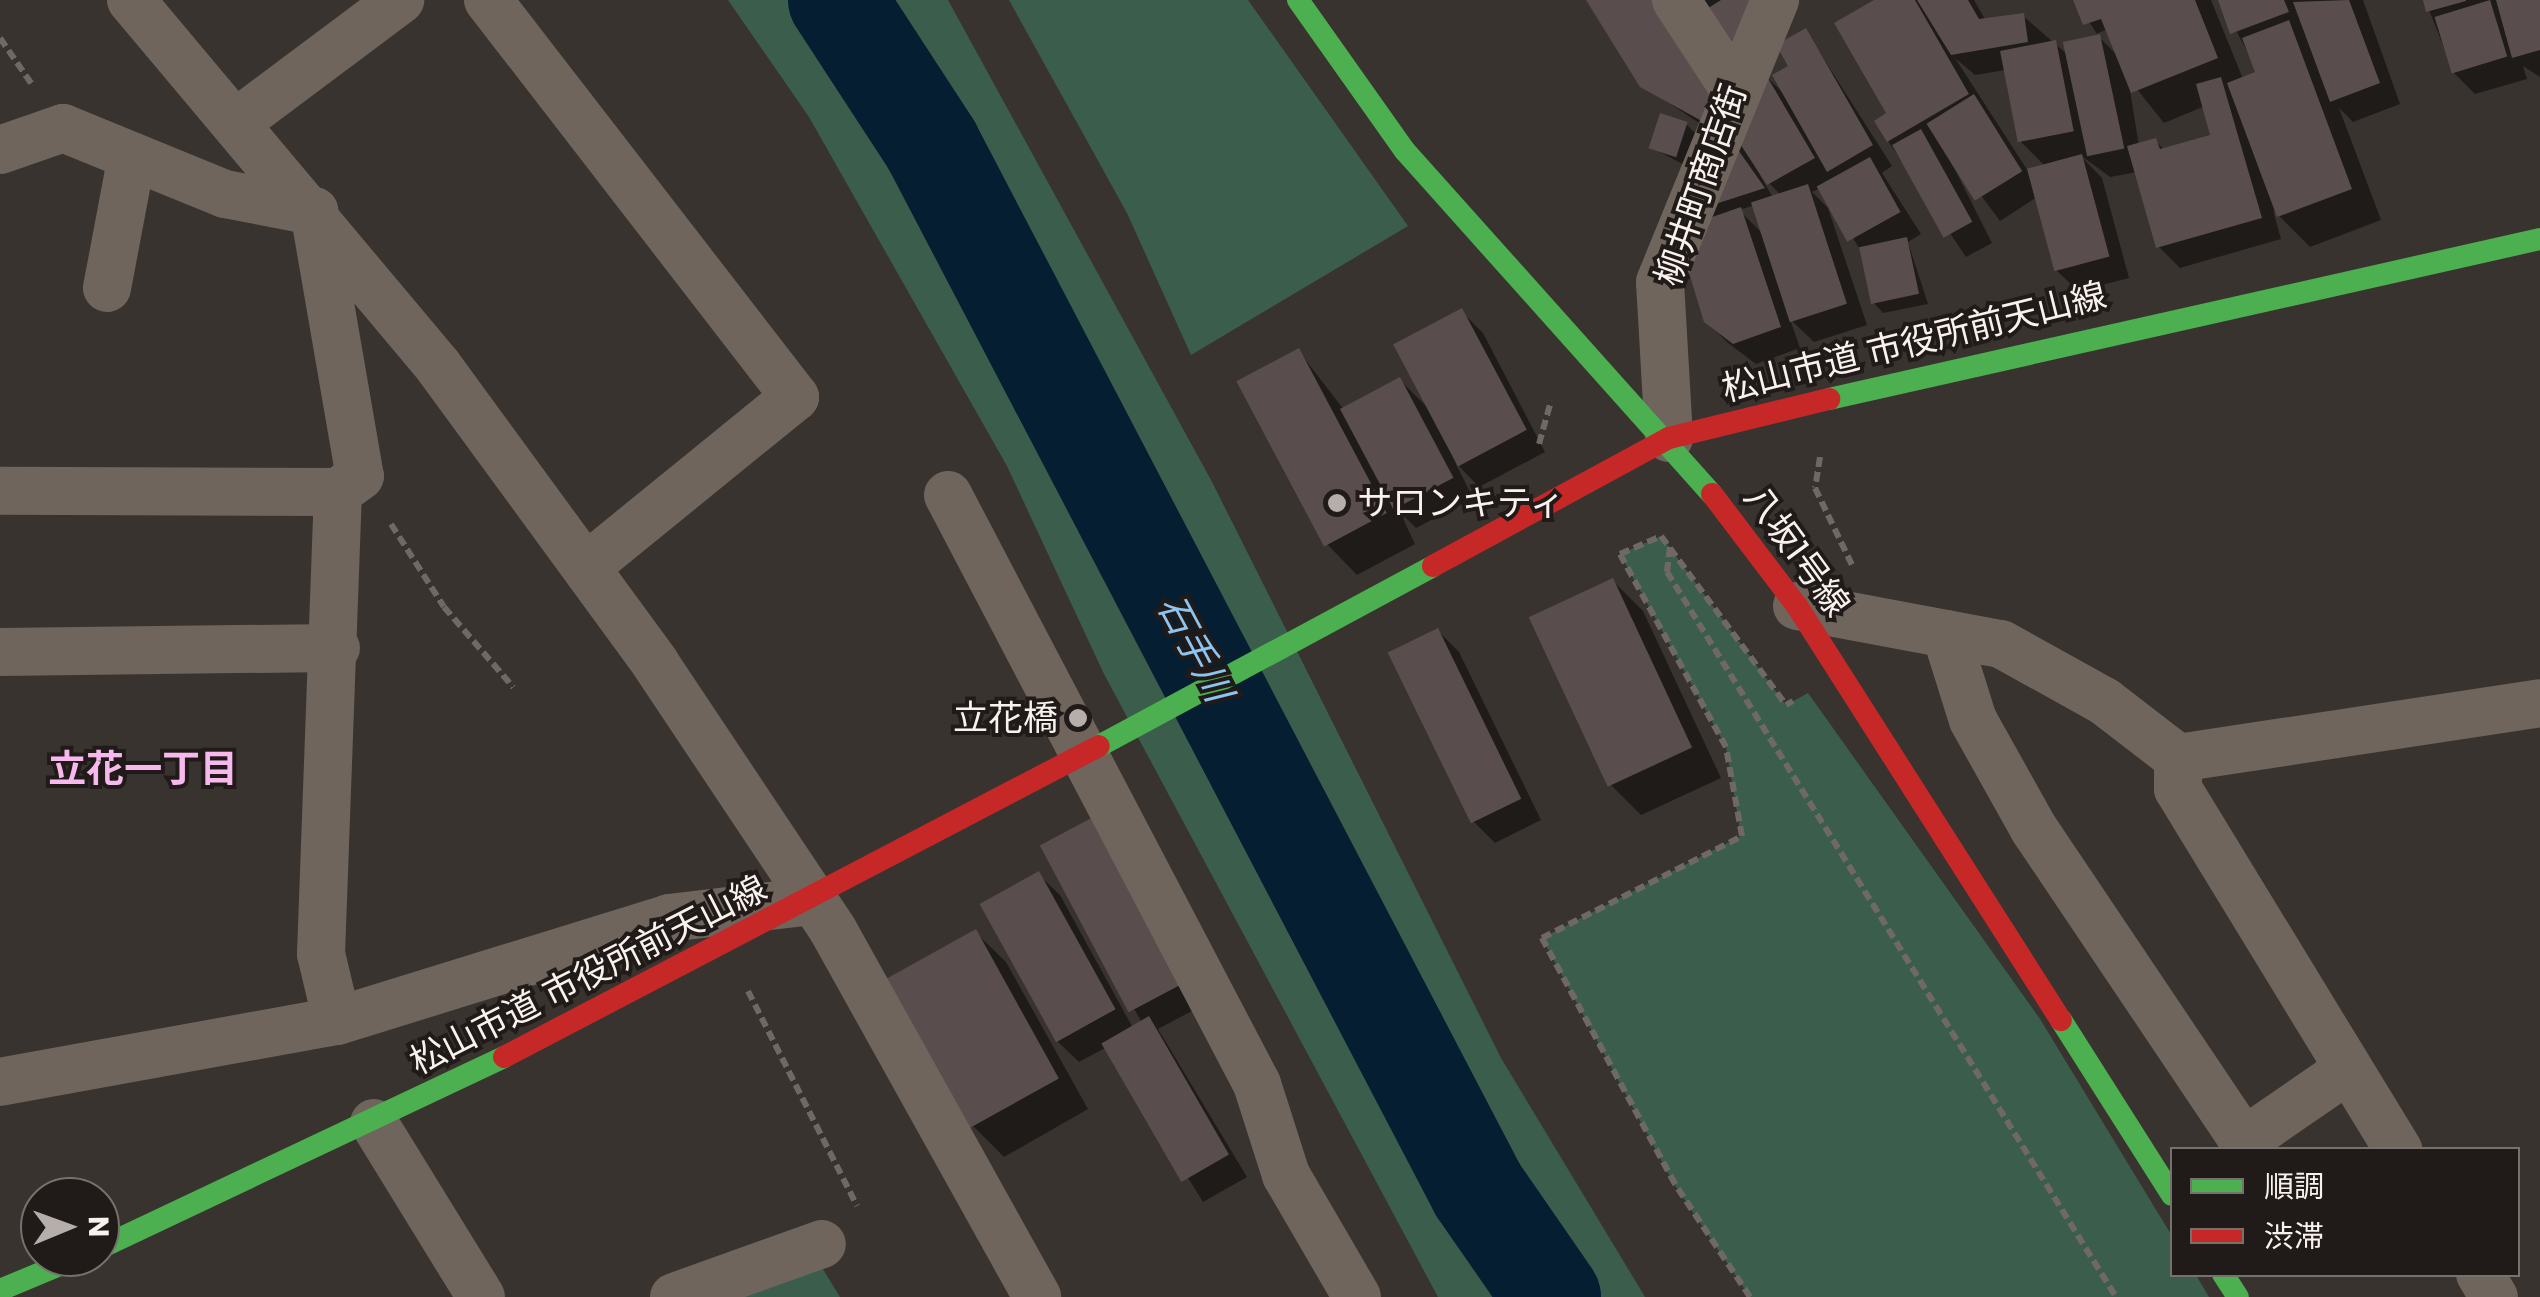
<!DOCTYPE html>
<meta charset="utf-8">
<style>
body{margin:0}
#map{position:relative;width:2540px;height:1297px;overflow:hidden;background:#39332f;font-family:Poppins,"Noto Sans JP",sans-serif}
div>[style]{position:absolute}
.green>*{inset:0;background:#3b5d4c}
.shadow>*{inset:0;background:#0007}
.river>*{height:98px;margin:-49px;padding:0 49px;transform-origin:49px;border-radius:49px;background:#051e32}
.building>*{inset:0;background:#594e4d;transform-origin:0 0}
.path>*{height:6px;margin-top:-3px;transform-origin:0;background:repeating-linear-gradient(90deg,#706963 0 10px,transparent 0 15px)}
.street>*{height:48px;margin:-24px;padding:0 24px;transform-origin:24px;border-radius:24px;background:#6f655d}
.fast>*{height:22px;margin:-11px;padding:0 11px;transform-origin:11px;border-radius:11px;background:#4caf50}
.jam>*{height:22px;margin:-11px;padding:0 11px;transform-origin:11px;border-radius:11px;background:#c62828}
.dots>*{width:28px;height:28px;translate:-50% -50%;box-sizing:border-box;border:5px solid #201b18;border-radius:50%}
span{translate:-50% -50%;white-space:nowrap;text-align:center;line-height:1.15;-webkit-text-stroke:8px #201b18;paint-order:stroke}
.street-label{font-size:35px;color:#f9f1ed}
.poi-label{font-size:35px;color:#f9f1ed}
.left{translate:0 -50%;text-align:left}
.right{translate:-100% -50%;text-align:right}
.water-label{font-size:38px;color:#8cc5f3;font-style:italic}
.neighbourhood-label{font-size:38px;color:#f7b8ee;font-weight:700}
.legend{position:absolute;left:2170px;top:1147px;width:350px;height:130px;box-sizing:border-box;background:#201b18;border:2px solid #77716d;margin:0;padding:12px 18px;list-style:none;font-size:30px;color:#f9f1ed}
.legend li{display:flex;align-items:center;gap:20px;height:50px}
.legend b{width:50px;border:2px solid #77716d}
.north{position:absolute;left:20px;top:1177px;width:100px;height:100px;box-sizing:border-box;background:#201b18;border:2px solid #77716d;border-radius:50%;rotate:89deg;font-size:28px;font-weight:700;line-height:40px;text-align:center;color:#f9f1ed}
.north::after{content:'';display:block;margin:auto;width:35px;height:45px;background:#b6aeaa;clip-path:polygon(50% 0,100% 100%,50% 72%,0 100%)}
</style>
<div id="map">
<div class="green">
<i style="clip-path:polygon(728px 0,948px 0,1211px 480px,1501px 1058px,1645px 1297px,1438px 1297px,1104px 674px,1007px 466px,809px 117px)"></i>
<i style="clip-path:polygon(1009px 0,1248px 0,1408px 226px,1191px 355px,1127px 213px)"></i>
<i style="clip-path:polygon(1661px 536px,1786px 705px,1808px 693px,2040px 1019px,2172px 1236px,2172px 1274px,2196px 1275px,2209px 1297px,1750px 1297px,1674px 1184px,1542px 938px,1741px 836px,1726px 747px,1620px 554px)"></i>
<i style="clip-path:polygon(818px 1261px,840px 1297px,718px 1297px)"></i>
</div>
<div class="shadow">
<i style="clip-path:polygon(evenodd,1589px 0,1762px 72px,1783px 93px,1806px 31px,1892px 166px,1882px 173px,1921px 234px,1908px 242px,1928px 304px,1883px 313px,1873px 302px,1862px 252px,1820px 188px,1812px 192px,1828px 208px,1867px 325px,1814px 342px,1790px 319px,1800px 348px,1756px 364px,1728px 343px,1706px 321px,1703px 209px,1729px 143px,1642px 85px,1589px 0,1735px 131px,1769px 183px,1781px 195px,1773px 198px,1735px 131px,1589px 0,1755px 205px,1764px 235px,1739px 210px,1755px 205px)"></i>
<i style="clip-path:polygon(1689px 0,1769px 0,1753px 60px)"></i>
<i style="clip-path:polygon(evenodd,1879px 0,1974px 0,1986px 21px,2023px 16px,2068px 55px,2099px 37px,2075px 0,2211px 0,2243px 79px,2259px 74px,2220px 0,2363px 0,2400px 104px,2353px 122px,2339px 108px,2381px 220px,2310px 247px,2273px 210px,2281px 239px,2180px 268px,2159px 247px,2137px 172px,2110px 177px,2080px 155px,2102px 178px,2129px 278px,2078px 291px,2056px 270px,2037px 197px,2000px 221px,1940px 140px,1992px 243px,1966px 257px,1888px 141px,1879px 0,2108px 29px,2119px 57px,2096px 34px,2108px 29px,1879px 0,1955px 58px,1975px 75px,2006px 70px,2021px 142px,2045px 166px,2028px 171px,1955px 58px,1879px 0,2128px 78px,2164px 123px,2205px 106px,2214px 137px,2165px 151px,2156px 141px,2139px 146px,2128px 78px)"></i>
<i style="clip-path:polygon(2425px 0,2540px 0,2540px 77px,2523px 66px,2527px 79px,2475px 94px,2454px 73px)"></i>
<i style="clip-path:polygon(1686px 124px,1697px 135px,1686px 166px,1651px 147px)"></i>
<i style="clip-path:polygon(1462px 312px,1483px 333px,1545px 452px,1479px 487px,1455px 462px,1473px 498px,1416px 528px,1400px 512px,1415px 544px,1357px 575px,1327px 544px,1298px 350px,1344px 410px,1400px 380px,1427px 407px)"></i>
<i style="clip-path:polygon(1613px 581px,1643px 611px,1721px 778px,1641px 815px,1610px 784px)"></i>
<i style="clip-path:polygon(1438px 631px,1459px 652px,1541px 820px,1495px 843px,1473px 821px)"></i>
<i style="clip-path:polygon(1044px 847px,1207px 1003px,1158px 1029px,1247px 1177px,1203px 1202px,1107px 1047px,1079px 1062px,1057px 1041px,1038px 874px,1060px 895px,1133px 1028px,1142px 1023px)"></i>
<i style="clip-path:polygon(975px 932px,1006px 962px,1088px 1109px,1004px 1157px,973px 1126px)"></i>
</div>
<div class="river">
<i style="left:837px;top:0;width:174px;rotate:56.9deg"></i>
<i style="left:932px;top:146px;width:1178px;rotate:62.39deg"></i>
<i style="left:1478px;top:1190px;width:130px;rotate:55.3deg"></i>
</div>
<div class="building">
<i style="clip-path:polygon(1586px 0,1659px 0,1720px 93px,1709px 125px,1640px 87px)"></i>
<i style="clip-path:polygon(1721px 0,1759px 0,1728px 58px,1699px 14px)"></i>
<i style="clip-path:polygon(1874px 0,1915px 0,1969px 94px,1887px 142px,1874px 121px,1886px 113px,1834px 23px)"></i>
<i style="clip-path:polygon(1917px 0,1968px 0,1979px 19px,2024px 13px,2028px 42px,1951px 55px)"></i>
<i style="clip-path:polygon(2073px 0,2195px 0,2218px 58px,2131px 93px,2101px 19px,2083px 25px)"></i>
<i style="clip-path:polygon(2218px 0,2284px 0,2289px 12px,2230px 34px)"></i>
<i style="clip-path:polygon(2349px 0,2380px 83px,2330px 102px,2293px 2px)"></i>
<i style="clip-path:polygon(2423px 0,2466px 0,2466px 1px,2426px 12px)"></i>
<i style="left:2490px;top:0;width:59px;height:58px;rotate:73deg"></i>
<i style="clip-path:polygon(2496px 0,2540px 0,2540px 50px,2512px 58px)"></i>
<i style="clip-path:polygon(2289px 20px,2352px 189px,2277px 217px,2227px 83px,2255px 72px,2242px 38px)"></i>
<i style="clip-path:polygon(1806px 28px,1873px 145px,1827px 172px,1772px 75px,1788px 66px,1776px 45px)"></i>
<i style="left:2100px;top:34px;width:117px;height:38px;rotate:78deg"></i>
<i style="left:2056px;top:40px;width:93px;height:57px;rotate:79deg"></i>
<i style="clip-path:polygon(1762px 68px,1815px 158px,1767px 185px,1731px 130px)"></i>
<i style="clip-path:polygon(2221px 77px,2262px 218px,2156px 248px,2127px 146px,2156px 138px,2160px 149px,2210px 135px,2196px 84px)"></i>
<i style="left:1974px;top:94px;width:91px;height:56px;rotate:58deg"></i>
<i style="left:1660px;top:113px;width:29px;height:37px;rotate:18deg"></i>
<i style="left:1921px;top:129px;width:106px;height:33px;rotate:61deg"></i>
<i style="clip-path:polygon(1729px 137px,1765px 188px,1700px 209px)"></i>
<i style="left:2082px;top:154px;width:106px;height:57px;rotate:75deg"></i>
<i style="left:1870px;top:157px;width:63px;height:61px;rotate:61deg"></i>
<i style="left:1808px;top:184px;width:126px;height:60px;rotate:72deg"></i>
<i style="clip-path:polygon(1741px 207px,1781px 327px,1733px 344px,1704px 322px,1683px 253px,1692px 224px)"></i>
<i style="left:1907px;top:237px;width:58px;height:49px;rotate:78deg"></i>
<i style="left:1462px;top:308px;width:138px;height:78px;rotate:62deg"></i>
<i style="left:1299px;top:348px;width:187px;height:71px;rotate:62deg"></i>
<i style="left:1400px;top:377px;width:114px;height:68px;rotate:62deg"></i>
<i style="left:1613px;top:578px;width:187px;height:93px;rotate:65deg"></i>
<i style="left:1438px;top:628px;width:190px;height:56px;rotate:64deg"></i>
<i style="left:1099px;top:814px;width:189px;height:67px;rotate:62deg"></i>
<i style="left:1039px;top:871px;width:158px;height:68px;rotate:61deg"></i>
<i style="left:976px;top:929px;width:171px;height:102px;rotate:61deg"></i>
<i style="left:1149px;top:1016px;width:160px;height:55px;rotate:60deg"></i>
</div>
<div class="path">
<i style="left:0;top:38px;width:58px;rotate:55.5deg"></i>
<i style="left:1539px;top:444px;width:45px;rotate:-74.4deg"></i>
<i style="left:1820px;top:457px;width:31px;rotate:99deg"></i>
<i style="left:1815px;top:488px;width:85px;rotate:64.3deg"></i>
<i style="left:391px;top:524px;width:98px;rotate:57.4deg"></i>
<i style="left:444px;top:607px;width:106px;rotate:49.2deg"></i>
<i style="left:1670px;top:547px;width:25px;rotate:97deg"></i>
<i style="left:1667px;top:572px;width:853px;rotate:58.23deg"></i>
<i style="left:748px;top:991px;width:241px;rotate:63.1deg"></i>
<i style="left:1750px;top:1297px;width:136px;rotate:-123.6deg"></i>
<i style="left:1675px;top:1184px;width:280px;rotate:-118.4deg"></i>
<i style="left:1542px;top:938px;width:225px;rotate:-27deg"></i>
<i style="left:1742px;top:836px;width:90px;rotate:-100.2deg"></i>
<i style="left:1726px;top:747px;width:220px;rotate:-118.8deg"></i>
<i style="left:1620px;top:554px;width:45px;rotate:-23.7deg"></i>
<i style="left:1661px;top:536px;width:210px;rotate:53.5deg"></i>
<i style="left:1786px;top:705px;width:8px;rotate:-30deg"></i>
</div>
<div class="street">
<i style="left:131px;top:0;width:478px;rotate:50deg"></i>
<i style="left:438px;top:366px;width:368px;rotate:53.8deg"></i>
<i style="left:655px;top:663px;width:321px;rotate:56.3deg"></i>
<i style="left:833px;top:930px;width:420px;rotate:60.9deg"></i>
<i style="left:488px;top:0;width:502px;rotate:52.29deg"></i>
<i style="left:795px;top:397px;width:268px;rotate:140.9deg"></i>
<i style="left:1676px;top:0;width:104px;rotate:56.8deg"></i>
<i style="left:237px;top:122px;width:204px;rotate:-36.8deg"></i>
<i style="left:0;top:150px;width:67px;rotate:-19.2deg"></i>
<i style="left:63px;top:128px;width:175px;rotate:22.2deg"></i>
<i style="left:225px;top:194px;width:91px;rotate:10.8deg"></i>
<i style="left:314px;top:211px;width:269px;rotate:80.2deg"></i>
<i style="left:360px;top:476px;width:27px;rotate:144deg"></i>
<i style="left:338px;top:492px;width:338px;rotate:-179.8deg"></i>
<i style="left:107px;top:288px;width:134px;rotate:-79.3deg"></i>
<i style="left:1669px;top:438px;width:156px;rotate:-93.3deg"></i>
<i style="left:1660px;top:282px;width:305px;rotate:-67.8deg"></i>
<i style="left:948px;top:495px;width:665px;rotate:62.32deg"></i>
<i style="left:1257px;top:1084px;width:96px;rotate:72.3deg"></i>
<i style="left:1286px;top:1175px;width:141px;rotate:59.8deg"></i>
<i style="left:1797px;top:606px;width:208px;rotate:10.6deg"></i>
<i style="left:2001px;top:644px;width:118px;rotate:29deg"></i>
<i style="left:2104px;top:701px;width:93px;rotate:37.6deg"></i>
<i style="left:2178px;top:758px;width:366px;rotate:-8.6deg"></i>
<i style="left:1946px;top:634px;width:90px;rotate:72.6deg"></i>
<i style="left:1973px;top:720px;width:125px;rotate:60.8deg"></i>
<i style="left:2034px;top:829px;width:376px;rotate:56.1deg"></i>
<i style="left:2244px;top:1141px;width:124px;rotate:-34.5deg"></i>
<i style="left:0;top:652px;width:336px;rotate:-0.7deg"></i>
<i style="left:2178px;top:758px;width:31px;rotate:90deg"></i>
<i style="left:2178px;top:789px;width:423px;rotate:58.6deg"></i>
<i style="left:337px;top:1021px;width:69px;rotate:-103.4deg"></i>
<i style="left:321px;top:954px;width:462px;rotate:-87.9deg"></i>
<i style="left:0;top:1082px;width:342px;rotate:-10.3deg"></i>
<i style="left:337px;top:1021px;width:348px;rotate:-17.2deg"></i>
<i style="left:669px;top:918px;width:143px;rotate:-6.8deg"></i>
<i style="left:374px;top:1123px;width:204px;rotate:58.4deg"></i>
<i style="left:2480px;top:1274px;width:27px;rotate:59deg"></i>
<i style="left:674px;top:1297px;width:157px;rotate:-19.7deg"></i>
</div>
<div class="fast">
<i style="left:1298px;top:0;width:185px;rotate:54.7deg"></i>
<i style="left:1405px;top:151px;width:460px;rotate:48.2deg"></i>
<i style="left:1829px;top:399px;width:729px;rotate:-12.68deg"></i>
<i style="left:1099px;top:746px;width:379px;rotate:-28.3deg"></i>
<i style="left:2061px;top:1020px;width:207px;rotate:57.6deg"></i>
<i style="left:100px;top:1248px;width:447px;rotate:-25.3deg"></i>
<i style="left:2223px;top:1274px;width:27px;rotate:57deg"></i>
<i style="left:0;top:1290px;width:86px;rotate:-22.7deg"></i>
</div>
<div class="jam">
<i style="left:1712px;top:494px;width:141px;rotate:52.8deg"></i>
<i style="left:1797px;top:606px;width:491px;rotate:57.5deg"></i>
<i style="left:1433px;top:566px;width:268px;rotate:-28.5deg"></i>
<i style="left:1669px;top:438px;width:165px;rotate:-13.7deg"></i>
<i style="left:504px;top:1057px;width:671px;rotate:-27.6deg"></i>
</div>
<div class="dots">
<i style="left:1337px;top:503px;background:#b6aeaa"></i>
<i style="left:1078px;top:718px;background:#b6aeaa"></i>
</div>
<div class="street-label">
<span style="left:1701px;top:185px;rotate:-71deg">柳井町商店街</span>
<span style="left:1914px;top:342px;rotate:-14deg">松山市道 市役所前天山線</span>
<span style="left:1797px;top:551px;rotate:54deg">八坂1号線</span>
<span style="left:588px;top:975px;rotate:-27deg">松山市道 市役所前天山線</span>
</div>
<div class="poi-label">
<span class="left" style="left:1357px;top:503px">サロンキティ</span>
<span class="right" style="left:1058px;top:718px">立花橋</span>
</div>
<div class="water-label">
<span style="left:1195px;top:648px;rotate:62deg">石手川</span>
</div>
<div class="neighbourhood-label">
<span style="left:143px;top:769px">立花一丁目</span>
</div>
<ul class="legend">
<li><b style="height:12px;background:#4caf50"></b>順調</li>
<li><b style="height:12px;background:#c62828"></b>渋滞</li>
</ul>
<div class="north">N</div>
</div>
